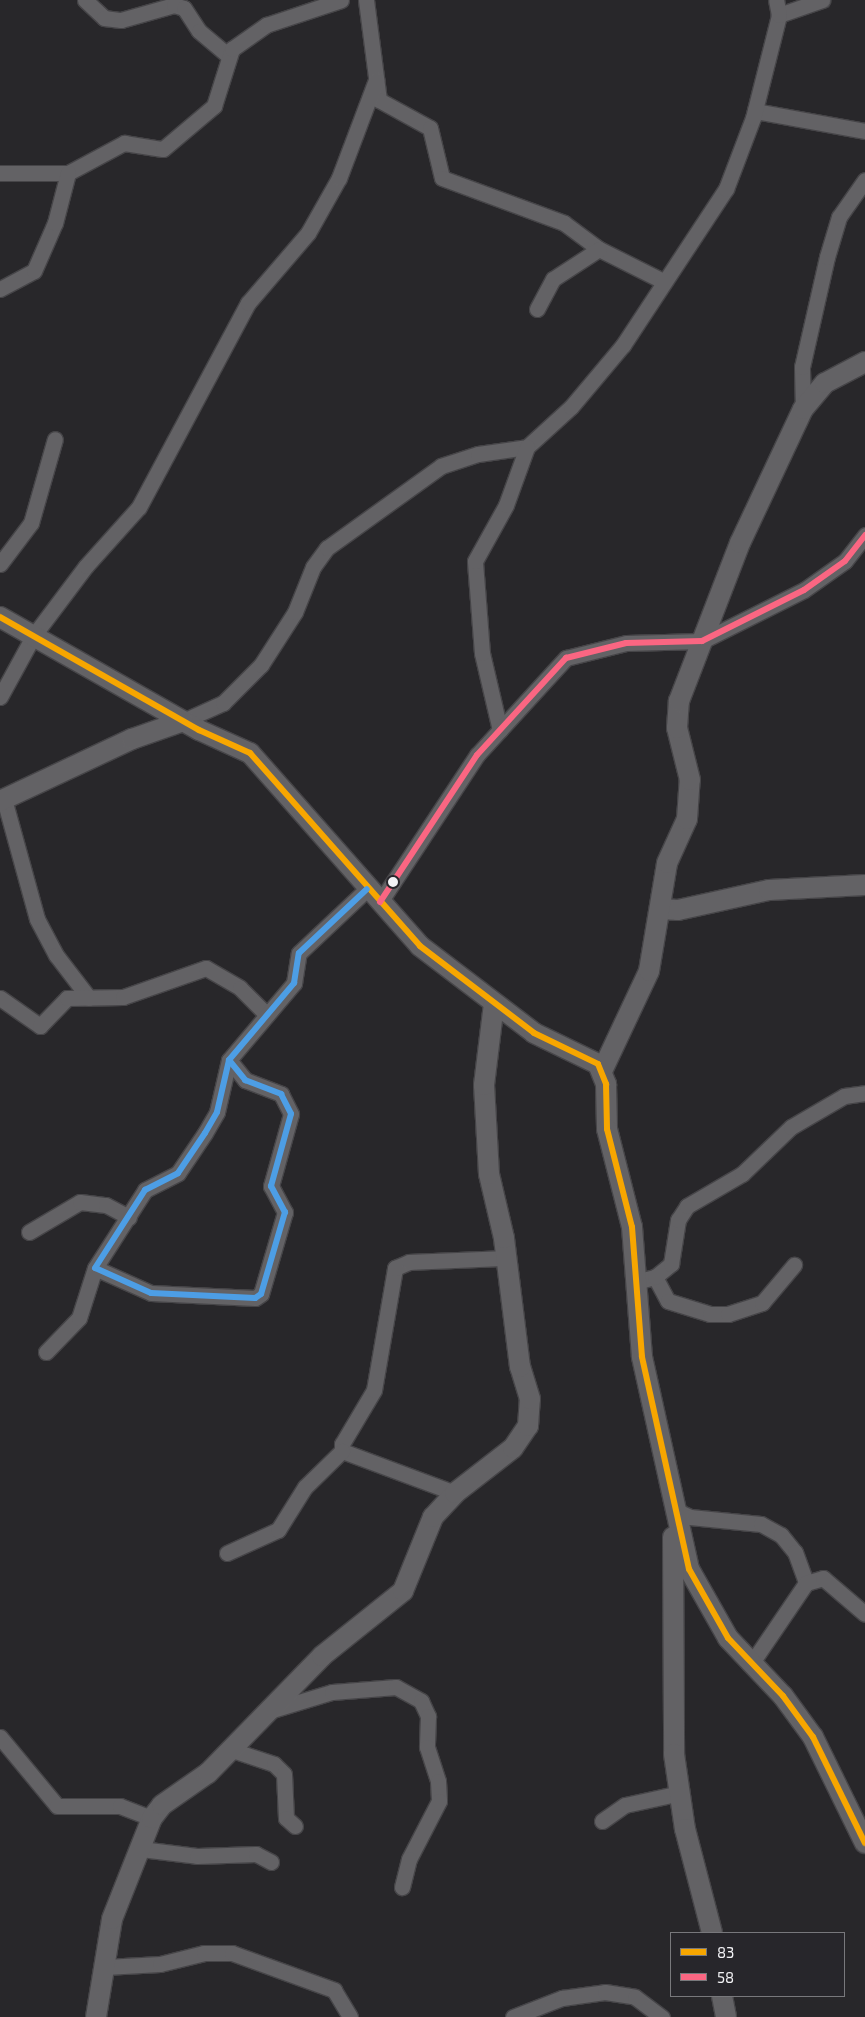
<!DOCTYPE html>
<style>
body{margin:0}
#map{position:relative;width:865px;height:2017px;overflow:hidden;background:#28272a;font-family:"Exo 2",sans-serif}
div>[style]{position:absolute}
.roads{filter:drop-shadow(1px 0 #464548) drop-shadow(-1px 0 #464548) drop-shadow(0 1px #464548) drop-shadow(0 -1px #464548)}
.minor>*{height:15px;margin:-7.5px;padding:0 7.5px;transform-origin:7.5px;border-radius:7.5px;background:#636265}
.tertiary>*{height:20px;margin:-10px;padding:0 10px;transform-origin:10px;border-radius:10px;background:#636265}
.bus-1>*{height:6px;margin:-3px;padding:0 3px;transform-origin:3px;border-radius:3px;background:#f7a600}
.bus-2>*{height:6px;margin:-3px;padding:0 3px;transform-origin:3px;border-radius:3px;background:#fa6682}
.bus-3>*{height:6px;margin:-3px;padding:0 3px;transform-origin:3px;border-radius:3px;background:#4d9ee5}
.dots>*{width:14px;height:14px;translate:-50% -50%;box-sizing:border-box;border:2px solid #27262b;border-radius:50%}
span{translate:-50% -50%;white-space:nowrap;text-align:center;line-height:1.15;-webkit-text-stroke:4px #27262b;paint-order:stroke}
.legend{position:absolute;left:670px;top:1932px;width:175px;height:65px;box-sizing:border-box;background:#27262b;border:1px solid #78787c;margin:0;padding:6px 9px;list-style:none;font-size:15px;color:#f2f2f5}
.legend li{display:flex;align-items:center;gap:10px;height:25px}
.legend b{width:25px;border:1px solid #78787c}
</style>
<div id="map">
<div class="roads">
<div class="minor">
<i style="left:85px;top:0;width:26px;rotate:43deg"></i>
<i style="left:104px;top:18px;width:17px;rotate:7deg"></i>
<i style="left:121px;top:20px;width:55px;rotate:-15.8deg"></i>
<i style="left:174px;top:5px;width:10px;rotate:17deg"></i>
<i style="left:184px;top:8px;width:27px;rotate:57deg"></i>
<i style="left:199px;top:31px;width:38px;rotate:40deg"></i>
<i style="left:366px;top:0;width:101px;rotate:82.6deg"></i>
<i style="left:379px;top:100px;width:58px;rotate:28.8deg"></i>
<i style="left:430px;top:128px;width:51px;rotate:76.5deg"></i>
<i style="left:442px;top:178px;width:130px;rotate:20.2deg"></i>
<i style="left:564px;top:223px;width:44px;rotate:36.6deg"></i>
<i style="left:599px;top:249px;width:72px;rotate:26.6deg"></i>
<i style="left:779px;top:15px;width:46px;rotate:-19.2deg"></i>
<i style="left:755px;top:111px;width:112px;rotate:10.3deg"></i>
<i style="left:0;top:173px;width:68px"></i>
<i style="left:68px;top:173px;width:64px;rotate:-28.2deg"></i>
<i style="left:124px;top:143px;width:39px;rotate:9deg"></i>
<i style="left:163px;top:149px;width:67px;rotate:-40.1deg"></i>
<i style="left:214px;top:106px;width:60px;rotate:-72.5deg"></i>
<i style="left:232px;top:49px;width:42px;rotate:-35.2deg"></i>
<i style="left:266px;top:25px;width:79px;rotate:-18.4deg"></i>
<i style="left:0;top:289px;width:38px;rotate:-28deg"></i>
<i style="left:34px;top:271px;width:52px;rotate:-66.4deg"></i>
<i style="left:55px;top:223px;width:52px;rotate:-75.4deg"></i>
<i style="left:537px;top:309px;width:34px;rotate:-62deg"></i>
<i style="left:553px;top:279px;width:55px;rotate:-33.1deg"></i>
<i style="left:803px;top:409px;width:42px;rotate:-91.4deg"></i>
<i style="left:802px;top:367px;width:113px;rotate:-77.2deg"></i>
<i style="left:827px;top:257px;width:42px;rotate:-73.3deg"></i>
<i style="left:839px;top:217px;width:45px;rotate:-54.9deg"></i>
<i style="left:0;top:564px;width:51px;rotate:-52.9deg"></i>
<i style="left:31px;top:523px;width:87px;rotate:-74.1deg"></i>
<i style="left:0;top:697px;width:71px;rotate:-61.3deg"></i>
<i style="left:34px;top:635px;width:86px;rotate:-53deg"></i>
<i style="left:86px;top:566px;width:79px;rotate:-48.1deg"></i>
<i style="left:139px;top:507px;width:231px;rotate:-61.9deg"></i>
<i style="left:248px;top:303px;width:92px;rotate:-49.4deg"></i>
<i style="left:308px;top:233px;width:63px;rotate:-60.6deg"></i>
<i style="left:339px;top:178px;width:105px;rotate:-69.3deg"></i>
<i style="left:183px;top:721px;width:44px;rotate:-24.2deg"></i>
<i style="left:223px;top:703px;width:54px;rotate:-45deg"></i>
<i style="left:261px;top:665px;width:63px;rotate:-57.3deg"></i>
<i style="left:295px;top:612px;width:48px;rotate:-68.2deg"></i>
<i style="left:313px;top:567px;width:24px;rotate:-54deg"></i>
<i style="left:327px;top:548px;width:140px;rotate:-35.7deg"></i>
<i style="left:441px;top:466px;width:39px;rotate:-18deg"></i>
<i style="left:478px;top:454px;width:49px;rotate:-8.1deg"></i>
<i style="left:527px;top:447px;width:59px;rotate:-42.3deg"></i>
<i style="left:571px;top:407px;width:81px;rotate:-50deg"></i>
<i style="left:623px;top:345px;width:187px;rotate:-56.6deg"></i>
<i style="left:726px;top:189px;width:76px;rotate:-69.2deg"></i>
<i style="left:753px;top:118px;width:106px;rotate:-75.8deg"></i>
<i style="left:779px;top:15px;width:15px;rotate:-101deg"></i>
<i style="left:500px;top:730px;width:79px;rotate:-103.2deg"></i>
<i style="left:482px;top:653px;width:92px;rotate:-94.4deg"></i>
<i style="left:475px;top:561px;width:64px;rotate:-61deg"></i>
<i style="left:506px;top:505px;width:62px;rotate:-70.1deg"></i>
<i style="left:4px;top:799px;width:124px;rotate:74.6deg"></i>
<i style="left:37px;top:919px;width:41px;rotate:62.2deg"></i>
<i style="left:56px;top:955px;width:54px;rotate:52.5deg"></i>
<i style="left:380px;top:902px;width:176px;rotate:-56.6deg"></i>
<i style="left:477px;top:755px;width:132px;rotate:-47.5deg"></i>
<i style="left:566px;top:658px;width:62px;rotate:-14deg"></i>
<i style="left:626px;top:643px;width:76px;rotate:-1.5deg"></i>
<i style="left:702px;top:641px;width:114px;rotate:-26.6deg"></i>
<i style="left:804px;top:590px;width:50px;rotate:-35.3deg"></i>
<i style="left:845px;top:561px;width:33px;rotate:-52deg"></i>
<i style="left:0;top:998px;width:49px;rotate:35deg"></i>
<i style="left:40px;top:1026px;width:39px;rotate:-46deg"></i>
<i style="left:67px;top:998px;width:56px;rotate:-1deg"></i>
<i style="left:123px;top:997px;width:88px;rotate:-19.3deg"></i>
<i style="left:206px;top:968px;width:39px;rotate:30deg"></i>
<i style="left:240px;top:988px;width:38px;rotate:45deg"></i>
<i style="left:229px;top:1060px;width:26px;rotate:51deg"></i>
<i style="left:245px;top:1080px;width:39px;rotate:21deg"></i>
<i style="left:281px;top:1094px;width:22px;rotate:63deg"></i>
<i style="left:291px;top:1114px;width:75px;rotate:105.5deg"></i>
<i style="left:271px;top:1186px;width:30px;rotate:62deg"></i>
<i style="left:285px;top:1212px;width:85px;rotate:106.3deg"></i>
<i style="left:261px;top:1294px;width:7px;rotate:146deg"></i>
<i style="left:255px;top:1298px;width:104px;rotate:-177.2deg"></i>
<i style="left:151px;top:1293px;width:61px;rotate:-155.9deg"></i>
<i style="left:95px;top:1268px;width:93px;rotate:-57.3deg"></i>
<i style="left:145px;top:1190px;width:37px;rotate:-27deg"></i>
<i style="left:178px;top:1173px;width:48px;rotate:-56deg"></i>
<i style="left:205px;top:1133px;width:24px;rotate:-60deg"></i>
<i style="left:217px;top:1112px;width:53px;rotate:-77deg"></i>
<i style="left:229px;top:1060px;width:101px;rotate:-49.8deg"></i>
<i style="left:294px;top:983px;width:30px;rotate:-81deg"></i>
<i style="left:299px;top:953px;width:93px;rotate:-43.3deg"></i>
<i style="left:29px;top:1232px;width:59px;rotate:-30.5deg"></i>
<i style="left:80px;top:1202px;width:26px;rotate:7deg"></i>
<i style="left:106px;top:1205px;width:26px;rotate:28deg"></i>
<i style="left:655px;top:1277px;width:27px;rotate:62deg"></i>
<i style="left:668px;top:1301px;width:44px;rotate:17.2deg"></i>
<i style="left:710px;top:1314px;width:18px"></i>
<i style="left:728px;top:1314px;width:36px;rotate:-18deg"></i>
<i style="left:762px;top:1303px;width:50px;rotate:-49.9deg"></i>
<i style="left:636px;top:1282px;width:20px;rotate:-15deg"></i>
<i style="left:655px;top:1277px;width:21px;rotate:-39deg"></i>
<i style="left:671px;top:1264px;width:45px;rotate:-81deg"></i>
<i style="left:678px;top:1220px;width:17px;rotate:-57deg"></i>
<i style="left:687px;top:1206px;width:64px;rotate:-30.2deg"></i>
<i style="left:742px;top:1174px;width:68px;rotate:-43.8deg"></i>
<i style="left:791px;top:1127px;width:61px;rotate:-30.3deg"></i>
<i style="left:844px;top:1096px;width:21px;rotate:-8deg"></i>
<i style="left:46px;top:1352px;width:47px;rotate:-45.9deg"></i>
<i style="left:79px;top:1318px;width:52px;rotate:-72.3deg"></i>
<i style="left:455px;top:1493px;width:121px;rotate:-159.6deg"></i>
<i style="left:342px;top:1451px;width:7px;rotate:-90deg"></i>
<i style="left:342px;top:1444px;width:63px;rotate:-59.3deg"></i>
<i style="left:374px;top:1390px;width:124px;rotate:-80.2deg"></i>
<i style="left:395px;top:1268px;width:15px;rotate:-23deg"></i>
<i style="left:409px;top:1262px;width:97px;rotate:-2.4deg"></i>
<i style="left:673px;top:1509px;width:19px;rotate:25deg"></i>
<i style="left:690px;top:1517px;width:71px;rotate:5.6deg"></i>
<i style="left:761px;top:1524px;width:23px;rotate:29deg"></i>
<i style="left:781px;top:1535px;width:22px;rotate:51deg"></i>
<i style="left:795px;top:1552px;width:33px;rotate:70deg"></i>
<i style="left:227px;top:1553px;width:56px;rotate:-24.3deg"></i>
<i style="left:278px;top:1530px;width:51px;rotate:-57.9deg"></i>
<i style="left:305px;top:1487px;width:52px;rotate:-44.2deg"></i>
<i style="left:751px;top:1664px;width:98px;rotate:-55.8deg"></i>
<i style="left:806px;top:1583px;width:18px;rotate:-16deg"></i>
<i style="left:823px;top:1578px;width:55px;rotate:40.6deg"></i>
<i style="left:269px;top:1711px;width:66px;rotate:-16.8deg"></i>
<i style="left:332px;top:1692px;width:64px;rotate:-4.5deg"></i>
<i style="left:396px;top:1687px;width:29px;rotate:29deg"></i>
<i style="left:421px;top:1701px;width:17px;rotate:65deg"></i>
<i style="left:428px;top:1716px;width:31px;rotate:92deg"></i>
<i style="left:427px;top:1747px;width:36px;rotate:72deg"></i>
<i style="left:438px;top:1781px;width:20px;rotate:87deg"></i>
<i style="left:439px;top:1801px;width:65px;rotate:117.3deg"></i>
<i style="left:409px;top:1859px;width:29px;rotate:104deg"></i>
<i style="left:0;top:1737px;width:89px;rotate:50.4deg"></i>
<i style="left:57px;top:1806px;width:63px"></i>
<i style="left:120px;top:1806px;width:34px;rotate:21deg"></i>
<i style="left:232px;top:1750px;width:44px;rotate:18.4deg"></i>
<i style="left:274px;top:1764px;width:14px;rotate:45deg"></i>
<i style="left:284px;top:1774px;width:44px;rotate:87.4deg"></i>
<i style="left:286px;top:1818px;width:12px;rotate:42deg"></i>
<i style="left:602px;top:1821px;width:28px;rotate:-35deg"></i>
<i style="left:625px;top:1805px;width:56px;rotate:-12.3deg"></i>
<i style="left:141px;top:1849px;width:56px;rotate:7.1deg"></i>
<i style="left:197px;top:1856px;width:59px;rotate:-1.9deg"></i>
<i style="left:256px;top:1854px;width:17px;rotate:28deg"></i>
<i style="left:105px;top:1967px;width:55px;rotate:-3.1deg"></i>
<i style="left:160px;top:1964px;width:45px;rotate:-14deg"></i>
<i style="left:204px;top:1953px;width:28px"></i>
<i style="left:232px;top:1953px;width:109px;rotate:19.9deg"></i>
<i style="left:334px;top:1990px;width:31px;rotate:59deg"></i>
<i style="left:513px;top:2017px;width:53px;rotate:-21.2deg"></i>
<i style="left:562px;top:1998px;width:43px;rotate:-7.9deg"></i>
<i style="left:605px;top:1992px;width:30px;rotate:9deg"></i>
<i style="left:635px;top:1997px;width:34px;rotate:37deg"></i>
</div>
<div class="tertiary">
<i style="left:0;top:617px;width:229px;rotate:29.6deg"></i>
<i style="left:199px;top:730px;width:56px;rotate:24.3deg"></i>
<i style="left:250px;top:753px;width:257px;rotate:48.6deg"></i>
<i style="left:420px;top:946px;width:143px;rotate:37.3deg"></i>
<i style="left:534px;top:1033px;width:71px;rotate:25.8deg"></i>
<i style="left:598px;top:1064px;width:22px;rotate:68deg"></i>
<i style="left:606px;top:1084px;width:45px;rotate:88.7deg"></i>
<i style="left:607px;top:1129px;width:101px;rotate:75.7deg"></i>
<i style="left:632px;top:1227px;width:130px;rotate:85.6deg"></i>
<i style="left:642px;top:1357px;width:217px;rotate:77.5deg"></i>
<i style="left:689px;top:1569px;width:79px;rotate:60.5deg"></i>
<i style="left:728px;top:1638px;width:80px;rotate:46.5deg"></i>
<i style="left:783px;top:1696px;width:51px;rotate:53.8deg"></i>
<i style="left:813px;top:1737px;width:118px;rotate:63.9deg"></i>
<i style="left:0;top:801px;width:146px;rotate:-25.2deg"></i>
<i style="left:132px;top:739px;width:54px;rotate:-19.4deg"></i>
<i style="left:661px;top:909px;width:17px;rotate:3deg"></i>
<i style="left:678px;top:910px;width:93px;rotate:-12.4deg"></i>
<i style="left:769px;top:890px;width:96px;rotate:-3deg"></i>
<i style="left:602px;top:1071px;width:110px;rotate:-64.8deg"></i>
<i style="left:649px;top:971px;width:109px;rotate:-80.5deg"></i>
<i style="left:667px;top:863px;width:48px;rotate:-65.6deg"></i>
<i style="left:687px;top:819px;width:39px;rotate:-86deg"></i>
<i style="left:690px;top:780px;width:54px;rotate:-104deg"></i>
<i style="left:677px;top:728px;width:27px;rotate:-86deg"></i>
<i style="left:679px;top:701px;width:169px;rotate:-68.9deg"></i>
<i style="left:740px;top:543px;width:148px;rotate:-64.8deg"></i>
<i style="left:803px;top:409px;width:34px;rotate:-50deg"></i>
<i style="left:825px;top:383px;width:45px;rotate:-27.7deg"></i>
<i style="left:673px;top:1537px;width:217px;rotate:89.7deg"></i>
<i style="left:674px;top:1754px;width:76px;rotate:81.7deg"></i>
<i style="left:685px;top:1829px;width:107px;rotate:75.4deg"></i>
<i style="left:722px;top:1996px;width:21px;rotate:79deg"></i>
<i style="left:96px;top:2017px;width:99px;rotate:-80.7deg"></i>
<i style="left:112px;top:1919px;width:109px;rotate:-68.4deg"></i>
<i style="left:152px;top:1818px;width:16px;rotate:-52deg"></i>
<i style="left:162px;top:1805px;width:56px;rotate:-34.8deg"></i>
<i style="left:208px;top:1773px;width:163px;rotate:-45.7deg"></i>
<i style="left:322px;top:1656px;width:104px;rotate:-38.7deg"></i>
<i style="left:403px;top:1591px;width:80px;rotate:-67.9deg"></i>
<i style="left:433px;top:1517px;width:33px;rotate:-47deg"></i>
<i style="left:455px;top:1493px;width:73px;rotate:-37.8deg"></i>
<i style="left:513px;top:1448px;width:27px;rotate:-56deg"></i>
<i style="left:528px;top:1426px;width:27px;rotate:-86deg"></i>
<i style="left:530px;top:1399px;width:34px;rotate:-107deg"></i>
<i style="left:520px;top:1367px;width:130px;rotate:-97.1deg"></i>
<i style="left:504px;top:1238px;width:66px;rotate:-103.2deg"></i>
<i style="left:489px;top:1174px;width:89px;rotate:-93.2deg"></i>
<i style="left:484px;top:1085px;width:82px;rotate:-83deg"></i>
</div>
</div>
<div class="bus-1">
<i style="left:0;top:617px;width:229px;rotate:29.6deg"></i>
<i style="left:199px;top:730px;width:56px;rotate:24.3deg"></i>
<i style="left:250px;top:753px;width:257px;rotate:48.6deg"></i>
<i style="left:420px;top:946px;width:143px;rotate:37.3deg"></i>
<i style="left:534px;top:1033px;width:71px;rotate:25.8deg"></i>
<i style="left:598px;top:1064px;width:22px;rotate:68deg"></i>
<i style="left:606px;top:1084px;width:45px;rotate:88.7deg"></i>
<i style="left:607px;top:1129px;width:101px;rotate:75.7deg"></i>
<i style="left:632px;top:1227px;width:130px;rotate:85.6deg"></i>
<i style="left:642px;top:1357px;width:217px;rotate:77.5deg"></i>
<i style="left:689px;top:1569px;width:79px;rotate:60.5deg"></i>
<i style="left:728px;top:1638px;width:80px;rotate:46.5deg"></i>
<i style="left:783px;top:1696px;width:51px;rotate:53.8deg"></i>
<i style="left:813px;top:1737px;width:118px;rotate:63.9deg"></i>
</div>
<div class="bus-2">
<i style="left:380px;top:902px;width:176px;rotate:-56.6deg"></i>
<i style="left:477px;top:755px;width:132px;rotate:-47.5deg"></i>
<i style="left:566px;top:658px;width:62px;rotate:-14deg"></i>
<i style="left:626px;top:643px;width:76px;rotate:-1.5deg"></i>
<i style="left:702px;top:641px;width:114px;rotate:-26.6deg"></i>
<i style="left:804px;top:590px;width:50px;rotate:-35.3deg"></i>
<i style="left:845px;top:561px;width:33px;rotate:-52deg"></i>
</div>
<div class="bus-3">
<i style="left:229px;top:1060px;width:26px;rotate:51deg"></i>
<i style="left:245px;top:1080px;width:39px;rotate:21deg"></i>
<i style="left:281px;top:1094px;width:22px;rotate:63deg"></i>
<i style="left:291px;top:1114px;width:75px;rotate:105.5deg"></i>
<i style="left:271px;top:1186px;width:30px;rotate:62deg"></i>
<i style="left:285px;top:1212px;width:85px;rotate:106.3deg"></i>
<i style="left:261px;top:1294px;width:7px;rotate:146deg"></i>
<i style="left:255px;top:1298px;width:104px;rotate:-177.2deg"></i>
<i style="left:151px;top:1293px;width:61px;rotate:-155.9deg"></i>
<i style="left:95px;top:1268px;width:93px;rotate:-57.3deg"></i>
<i style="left:145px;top:1190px;width:37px;rotate:-27deg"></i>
<i style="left:178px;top:1173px;width:48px;rotate:-56deg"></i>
<i style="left:205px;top:1133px;width:24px;rotate:-60deg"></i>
<i style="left:217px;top:1112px;width:53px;rotate:-77deg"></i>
<i style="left:229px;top:1060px;width:101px;rotate:-49.8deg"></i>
<i style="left:294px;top:983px;width:30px;rotate:-81deg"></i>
<i style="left:299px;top:953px;width:93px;rotate:-43.3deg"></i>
</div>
<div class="dots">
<i style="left:393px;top:882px;background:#f2f2f5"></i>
</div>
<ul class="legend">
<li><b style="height:6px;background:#f7a600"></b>83</li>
<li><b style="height:6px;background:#fa6682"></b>58</li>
</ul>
</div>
